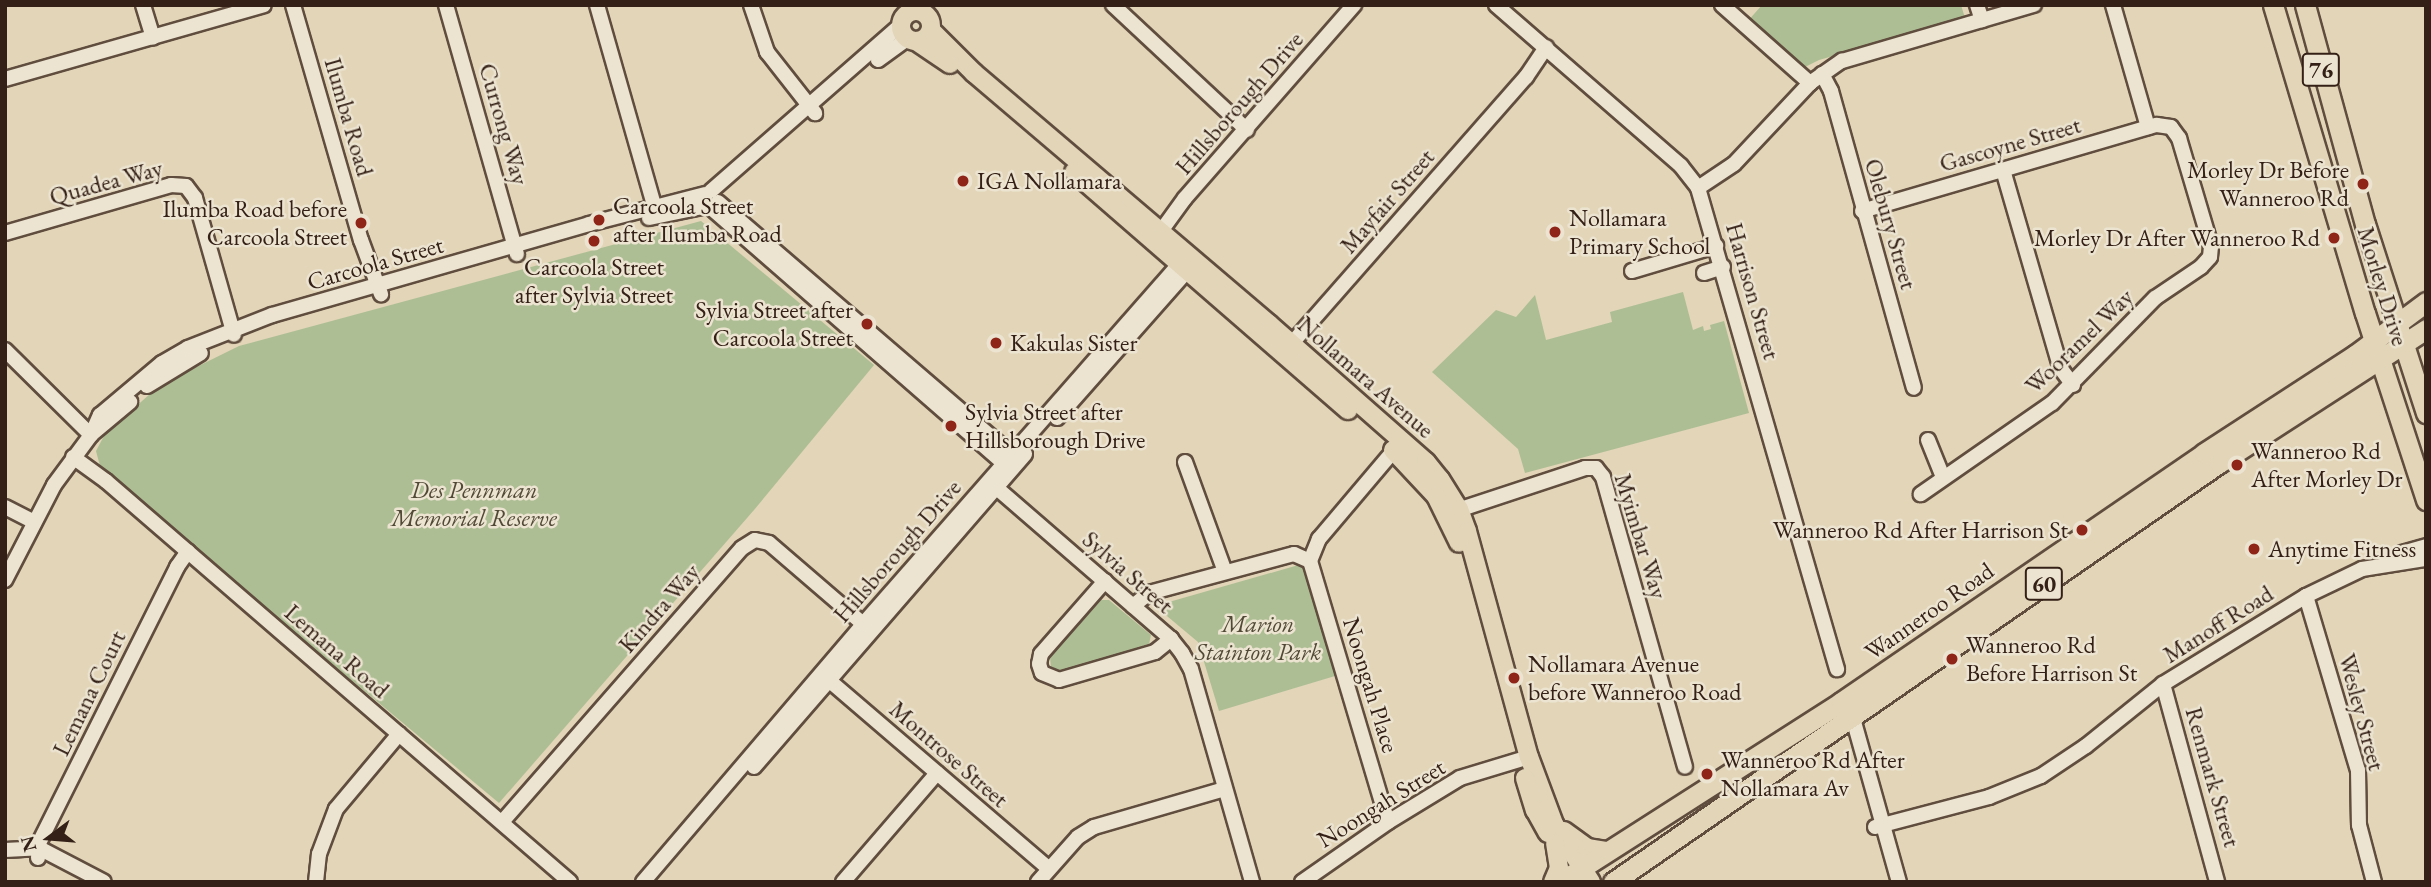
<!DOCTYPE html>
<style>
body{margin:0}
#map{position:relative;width:2431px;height:887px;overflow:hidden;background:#e2d5b8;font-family:"EB Garamond",serif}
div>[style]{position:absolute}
.green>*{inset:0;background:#adbe94}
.roads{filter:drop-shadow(2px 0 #604d3e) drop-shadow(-2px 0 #604d3e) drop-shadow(0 2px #604d3e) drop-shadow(0 -2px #604d3e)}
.minor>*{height:14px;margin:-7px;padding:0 7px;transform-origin:7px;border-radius:7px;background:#ece4d1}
.major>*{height:18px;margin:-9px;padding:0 9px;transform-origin:9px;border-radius:9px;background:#e2d5b8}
.major>.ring{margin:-9px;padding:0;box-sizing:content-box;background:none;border:18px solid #e2d5b8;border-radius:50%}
.highway>*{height:19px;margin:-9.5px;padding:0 9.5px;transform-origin:9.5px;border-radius:9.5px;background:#e2d5b8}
.dots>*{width:19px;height:19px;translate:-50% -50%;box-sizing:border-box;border:4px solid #ece4d1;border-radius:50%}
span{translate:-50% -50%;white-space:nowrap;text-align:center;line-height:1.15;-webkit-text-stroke:5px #ece4d1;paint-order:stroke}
.shield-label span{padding:2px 5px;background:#ece4d1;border:2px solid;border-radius:5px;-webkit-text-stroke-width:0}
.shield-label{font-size:23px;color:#342016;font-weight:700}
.street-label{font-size:24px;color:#342016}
.poi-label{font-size:24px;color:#342016}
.right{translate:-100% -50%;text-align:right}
.left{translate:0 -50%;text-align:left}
.park-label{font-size:24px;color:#524836;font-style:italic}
.frame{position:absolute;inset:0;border:7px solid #342016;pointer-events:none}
.north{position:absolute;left:14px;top:803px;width:70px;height:70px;-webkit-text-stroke:5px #ece4d1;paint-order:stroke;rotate:254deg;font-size:19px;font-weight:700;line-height:28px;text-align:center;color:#342016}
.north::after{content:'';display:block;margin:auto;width:24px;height:32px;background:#342016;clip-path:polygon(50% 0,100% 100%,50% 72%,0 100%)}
</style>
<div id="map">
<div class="green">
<i style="clip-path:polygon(1762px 5px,1961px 5px,1965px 18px,1819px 60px,1801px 69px,1747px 22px)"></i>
<i style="clip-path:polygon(701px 221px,874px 365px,754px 510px,499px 803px,122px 489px,100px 466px,96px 451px,105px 434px,160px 385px,239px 346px)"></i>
<i style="clip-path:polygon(1683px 292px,1693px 330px,1703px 326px,1704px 331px,1711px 329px,1710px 325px,1724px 321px,1749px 413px,1525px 473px,1518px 449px,1432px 372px,1496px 310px,1516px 317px,1535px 295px,1546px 340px,1612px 322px,1610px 312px)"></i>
<i style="clip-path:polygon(1302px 564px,1335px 676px,1219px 711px,1198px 642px,1155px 606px)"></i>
<i style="clip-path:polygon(1101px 600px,1109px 600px,1151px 635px,1149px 644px,1060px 672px,1051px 668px,1050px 657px)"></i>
</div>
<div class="roads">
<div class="minor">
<i style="left:143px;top:5px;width:34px;rotate:73deg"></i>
<i style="left:293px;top:5px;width:245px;rotate:73.9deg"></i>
<i style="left:361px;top:240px;width:58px;rotate:69.7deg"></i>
<i style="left:446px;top:5px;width:259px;rotate:74.1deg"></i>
<i style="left:597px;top:5px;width:219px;rotate:74.1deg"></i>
<i style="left:751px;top:5px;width:50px;rotate:71.2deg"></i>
<i style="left:767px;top:52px;width:78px;rotate:51.8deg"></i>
<i style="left:1113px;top:5px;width:183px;rotate:43deg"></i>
<i style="left:1496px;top:5px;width:245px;rotate:41deg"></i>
<i style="left:1681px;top:166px;width:28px;rotate:52deg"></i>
<i style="left:1698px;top:188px;width:501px;rotate:73.88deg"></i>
<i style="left:1722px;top:5px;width:118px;rotate:41.6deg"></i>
<i style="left:1977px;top:5px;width:16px;rotate:72deg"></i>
<i style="left:2113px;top:5px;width:127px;rotate:74deg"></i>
<i style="left:878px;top:60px;width:37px;rotate:-36deg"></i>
<i style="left:1822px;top:74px;width:19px;rotate:62deg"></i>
<i style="left:1831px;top:91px;width:308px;rotate:74.4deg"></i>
<i style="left:5px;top:79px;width:269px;rotate:-15.9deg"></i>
<i style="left:2003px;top:170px;width:207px;rotate:73.8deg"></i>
<i style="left:2061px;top:369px;width:20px;rotate:53deg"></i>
<i style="left:1698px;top:188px;width:43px;rotate:-33.7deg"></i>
<i style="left:1734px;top:164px;width:111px;rotate:-46.8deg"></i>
<i style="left:1810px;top:83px;width:39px;rotate:-35deg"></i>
<i style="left:1842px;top:61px;width:200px;rotate:-16.3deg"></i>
<i style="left:711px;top:191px;width:254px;rotate:-41.2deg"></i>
<i style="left:718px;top:202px;width:394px;rotate:40.7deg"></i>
<i style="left:710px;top:207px;width:398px;rotate:41.1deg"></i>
<i style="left:1862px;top:211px;width:307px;rotate:-16.3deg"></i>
<i style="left:2157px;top:125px;width:14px;rotate:8deg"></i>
<i style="left:2171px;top:127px;width:14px;rotate:54deg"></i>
<i style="left:2179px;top:138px;width:113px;rotate:73.5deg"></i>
<i style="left:2211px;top:246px;width:11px;rotate:95deg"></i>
<i style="left:2210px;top:257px;width:13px;rotate:132deg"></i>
<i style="left:2201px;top:267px;width:55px;rotate:146deg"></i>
<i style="left:2155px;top:298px;width:147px;rotate:134.4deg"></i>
<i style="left:2052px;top:403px;width:160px;rotate:145.2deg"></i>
<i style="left:649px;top:218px;width:59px;rotate:-11.7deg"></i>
<i style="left:5px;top:233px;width:173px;rotate:-16.1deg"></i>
<i style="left:171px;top:185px;width:15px;rotate:4deg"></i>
<i style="left:186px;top:186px;width:15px;rotate:53deg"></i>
<i style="left:195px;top:198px;width:142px;rotate:74.1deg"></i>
<i style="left:1156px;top:238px;width:49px;rotate:-54.1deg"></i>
<i style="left:1185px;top:198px;width:257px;rotate:-48.8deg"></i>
<i style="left:1632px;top:271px;width:88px;rotate:-16.6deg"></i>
<i style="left:1704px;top:273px;width:20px;rotate:-18deg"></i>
<i style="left:5px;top:350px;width:121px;rotate:44.7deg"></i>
<i style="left:1285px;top:351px;width:365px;rotate:-48.7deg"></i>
<i style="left:1526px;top:77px;width:36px;rotate:-56deg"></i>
<i style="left:147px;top:386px;width:63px;rotate:-31.4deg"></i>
<i style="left:1057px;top:418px;width:207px;rotate:-48.5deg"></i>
<i style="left:92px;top:434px;width:50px;rotate:-40.1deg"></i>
<i style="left:1928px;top:440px;width:40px;rotate:68deg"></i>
<i style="left:73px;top:457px;width:41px;rotate:36deg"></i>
<i style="left:106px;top:481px;width:613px;rotate:40.83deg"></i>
<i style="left:1185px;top:462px;width:117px;rotate:70deg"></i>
<i style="left:991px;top:483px;width:238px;rotate:40.9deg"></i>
<i style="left:1171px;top:639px;width:18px;rotate:52deg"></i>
<i style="left:1182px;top:653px;width:18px;rotate:61deg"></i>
<i style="left:1191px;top:669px;width:222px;rotate:74deg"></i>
<i style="left:5px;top:507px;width:33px;rotate:27deg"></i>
<i style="left:1452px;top:512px;width:140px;rotate:-18.3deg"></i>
<i style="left:1585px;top:468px;width:11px"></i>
<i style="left:1596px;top:468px;width:11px;rotate:52deg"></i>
<i style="left:1603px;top:477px;width:301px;rotate:74.2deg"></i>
<i style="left:1310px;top:561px;width:272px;rotate:73.4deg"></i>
<i style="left:2387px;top:562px;width:17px;rotate:-31deg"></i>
<i style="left:2402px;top:553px;width:25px;rotate:-16deg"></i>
<i style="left:5px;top:580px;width:107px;rotate:-62.7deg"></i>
<i style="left:54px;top:485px;width:62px;rotate:-53.5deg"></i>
<i style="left:91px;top:435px;width:22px;rotate:-66deg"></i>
<i style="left:100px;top:415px;width:81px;rotate:-40deg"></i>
<i style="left:162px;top:363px;width:30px;rotate:-30deg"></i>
<i style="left:188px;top:348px;width:90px;rotate:-21.4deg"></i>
<i style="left:272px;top:315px;width:330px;rotate:-16deg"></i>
<i style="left:589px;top:224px;width:120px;rotate:-14.5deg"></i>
<i style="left:1105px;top:581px;width:97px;rotate:131.2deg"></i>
<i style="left:1041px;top:654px;width:10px;rotate:101deg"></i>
<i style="left:1039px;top:664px;width:9px;rotate:72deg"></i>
<i style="left:1042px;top:673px;width:18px;rotate:22deg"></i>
<i style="left:1059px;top:680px;width:100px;rotate:-16.3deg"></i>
<i style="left:1155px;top:652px;width:21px;rotate:-39deg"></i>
<i style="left:2306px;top:596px;width:182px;rotate:73.4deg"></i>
<i style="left:2358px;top:770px;width:55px;rotate:89deg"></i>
<i style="left:2359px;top:825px;width:59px;rotate:75.3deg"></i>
<i style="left:1133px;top:606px;width:21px;rotate:-39deg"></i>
<i style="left:1149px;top:593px;width:150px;rotate:-15.1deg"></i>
<i style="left:1294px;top:554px;width:17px;rotate:24deg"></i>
<i style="left:1310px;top:561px;width:24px;rotate:-68deg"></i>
<i style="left:1319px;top:539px;width:126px;rotate:-49.8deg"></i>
<i style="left:824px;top:676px;width:296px;rotate:40.6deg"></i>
<i style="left:2163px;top:684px;width:205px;rotate:74.7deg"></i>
<i style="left:1846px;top:710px;width:14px;rotate:56deg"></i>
<i style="left:1854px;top:722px;width:166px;rotate:74.3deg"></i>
<i style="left:754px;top:767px;width:414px;rotate:-49.1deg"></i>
<i style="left:502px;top:822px;width:364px;rotate:-48.8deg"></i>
<i style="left:742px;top:548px;width:15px;rotate:-32deg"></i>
<i style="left:755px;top:540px;width:14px;rotate:12deg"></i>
<i style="left:769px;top:543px;width:133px;rotate:40.7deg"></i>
<i style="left:1875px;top:827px;width:118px;rotate:-14.7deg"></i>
<i style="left:1989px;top:797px;width:56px;rotate:-22deg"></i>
<i style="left:2041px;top:776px;width:54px;rotate:-33.7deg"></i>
<i style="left:2086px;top:746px;width:99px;rotate:-38.8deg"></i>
<i style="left:2163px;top:684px;width:168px;rotate:-31.6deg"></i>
<i style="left:2306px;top:596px;width:62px;rotate:-25.7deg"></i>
<i style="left:2362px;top:569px;width:65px;rotate:-8.9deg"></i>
<i style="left:5px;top:850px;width:34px;rotate:-3deg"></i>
<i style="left:39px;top:848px;width:73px;rotate:27.6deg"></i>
<i style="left:38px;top:858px;width:15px;rotate:-86deg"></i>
<i style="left:39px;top:843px;width:309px;rotate:-63.4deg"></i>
<i style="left:177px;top:567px;width:19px;rotate:-55deg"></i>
<i style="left:316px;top:882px;width:28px;rotate:-84deg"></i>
<i style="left:319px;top:854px;width:48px;rotate:-69.3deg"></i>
<i style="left:336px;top:809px;width:98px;rotate:-50deg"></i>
<i style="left:643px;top:882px;width:339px;rotate:-49.5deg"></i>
<i style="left:863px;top:624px;width:490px;rotate:-48.7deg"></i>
<i style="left:843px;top:882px;width:144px;rotate:-49.2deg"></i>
<i style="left:1038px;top:882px;width:60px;rotate:-48.4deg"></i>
<i style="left:1078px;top:837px;width:19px;rotate:-32deg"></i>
<i style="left:1094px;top:827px;width:136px;rotate:-16.2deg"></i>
<i style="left:1302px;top:882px;width:105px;rotate:-34.9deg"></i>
<i style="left:1388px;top:822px;width:84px;rotate:-31.4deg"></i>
<i style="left:1460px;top:778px;width:72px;rotate:-16.9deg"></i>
</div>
<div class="major">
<i class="ring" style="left:901px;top:11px;width:12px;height:12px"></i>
<i style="left:931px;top:30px;width:61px;rotate:45deg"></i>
<i style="left:974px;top:73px;width:387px;rotate:40.4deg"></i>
<i style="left:1269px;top:324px;width:209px;rotate:41.3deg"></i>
<i style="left:1426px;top:462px;width:22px;rotate:51deg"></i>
<i style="left:1440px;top:479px;width:36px;rotate:58deg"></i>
<i style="left:1459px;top:509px;width:23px;rotate:70deg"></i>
<i style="left:1467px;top:531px;width:234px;rotate:74.7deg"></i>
<i style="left:1529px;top:757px;width:72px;rotate:69.5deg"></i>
<i style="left:1554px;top:824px;width:69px;rotate:57.5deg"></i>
<i style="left:916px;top:41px;width:41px;rotate:34.1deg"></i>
<i style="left:1074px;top:172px;width:363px;rotate:41deg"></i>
<i style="left:1393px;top:450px;width:63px;rotate:46.9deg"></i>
<i style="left:1436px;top:496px;width:52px;rotate:63.9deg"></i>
<i style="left:1525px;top:778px;width:34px;rotate:73deg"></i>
<i style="left:1535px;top:810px;width:26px;rotate:61deg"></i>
<i style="left:1564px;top:831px;width:29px;rotate:36deg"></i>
<i style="left:1587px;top:848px;width:19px;rotate:9deg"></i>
<i style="left:1553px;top:882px;width:15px;rotate:-67deg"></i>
<i style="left:1559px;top:868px;width:25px;rotate:-99deg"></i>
</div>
<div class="highway">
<i style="left:2273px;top:5px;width:321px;rotate:73.4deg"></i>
<i style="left:2365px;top:313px;width:197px;rotate:71.9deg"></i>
<i style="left:2305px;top:5px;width:227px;rotate:74.7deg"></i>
<i style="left:2365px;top:224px;width:199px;rotate:72.1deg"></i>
<i style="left:1560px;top:882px;width:334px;rotate:-32.6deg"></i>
<i style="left:1841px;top:702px;width:440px;rotate:-34.4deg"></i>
<i style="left:2204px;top:453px;width:180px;rotate:-33deg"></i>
<i style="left:2355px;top:355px;width:89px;rotate:-36.7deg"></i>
<i style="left:1613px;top:882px;width:737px;rotate:-34.66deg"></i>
<i style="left:2219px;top:463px;width:247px;rotate:-32.9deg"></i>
</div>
</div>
<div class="dots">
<i style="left:963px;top:181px;background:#8f2418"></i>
<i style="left:2363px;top:184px;background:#8f2418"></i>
<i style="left:599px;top:220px;background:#8f2418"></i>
<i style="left:361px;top:223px;background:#8f2418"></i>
<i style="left:1555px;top:232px;background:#8f2418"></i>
<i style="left:2334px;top:238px;background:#8f2418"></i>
<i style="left:594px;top:241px;background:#8f2418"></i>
<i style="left:867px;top:324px;background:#8f2418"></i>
<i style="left:996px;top:343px;background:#8f2418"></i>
<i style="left:951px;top:426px;background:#8f2418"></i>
<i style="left:2237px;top:465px;background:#8f2418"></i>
<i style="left:2082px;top:530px;background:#8f2418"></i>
<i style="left:2254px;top:549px;background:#8f2418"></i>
<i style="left:1952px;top:659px;background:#8f2418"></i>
<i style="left:1514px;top:678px;background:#8f2418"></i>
<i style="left:1707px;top:774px;background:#8f2418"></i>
</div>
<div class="shield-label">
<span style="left:2321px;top:70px">76</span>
<span style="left:2044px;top:584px">60</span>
</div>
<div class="street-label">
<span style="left:1239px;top:103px;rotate:-49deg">Hillsborough Drive</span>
<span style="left:349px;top:117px;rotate:74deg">Ilumba Road</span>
<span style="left:504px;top:124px;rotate:74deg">Currong Way</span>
<span style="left:2010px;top:144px;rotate:-16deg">Gascoyne Street</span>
<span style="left:106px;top:182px;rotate:-15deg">Quadea Way</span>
<span style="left:1387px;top:201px;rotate:-49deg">Mayfair Street</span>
<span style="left:1891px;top:224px;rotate:74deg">Olebury Street</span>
<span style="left:375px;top:263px;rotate:-16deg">Carcoola Street</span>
<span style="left:2383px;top:286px;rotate:73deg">Morley Drive</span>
<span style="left:1753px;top:291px;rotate:74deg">Harrison Street</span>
<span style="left:2079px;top:341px;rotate:-44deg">Wooramel Way</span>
<span style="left:1366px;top:377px;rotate:41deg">Nollamara Avenue</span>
<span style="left:1641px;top:536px;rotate:73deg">Myimbar Way</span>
<span style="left:897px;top:551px;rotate:-49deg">Hillsborough Drive</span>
<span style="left:1128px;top:572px;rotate:41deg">Sylvia Street</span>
<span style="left:659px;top:608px;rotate:-49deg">Kindra Way</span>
<span style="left:1929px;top:611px;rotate:-35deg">Wanneroo Road</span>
<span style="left:2218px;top:624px;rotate:-32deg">Manoff Road</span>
<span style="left:337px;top:651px;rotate:41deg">Lemana Road</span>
<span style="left:1371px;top:685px;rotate:73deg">Noongah Place</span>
<span style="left:89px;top:693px;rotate:-64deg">Lemana Court</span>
<span style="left:2362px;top:712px;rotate:75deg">Wesley Street</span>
<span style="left:949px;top:754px;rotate:41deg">Montrose Street</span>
<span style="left:2213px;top:777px;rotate:74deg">Renmark Street</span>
<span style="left:1381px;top:803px;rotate:-32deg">Noongah Street</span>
</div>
<div class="poi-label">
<span class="right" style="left:2349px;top:184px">Morley Dr Before<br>Wanneroo Rd</span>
<span class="left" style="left:977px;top:181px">IGA Nollamara</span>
<span class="left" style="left:613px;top:220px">Carcoola Street<br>after Ilumba Road</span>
<span class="right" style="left:347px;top:223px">Ilumba Road before<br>Carcoola Street</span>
<span class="left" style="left:1569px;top:232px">Nollamara<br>Primary School</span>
<span class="right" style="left:2320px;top:238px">Morley Dr After Wanneroo Rd</span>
<span style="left:594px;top:281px">Carcoola Street<br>after Sylvia Street</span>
<span class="right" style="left:853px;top:324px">Sylvia Street after<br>Carcoola Street</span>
<span class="left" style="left:1010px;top:343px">Kakulas Sister</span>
<span class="left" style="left:965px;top:426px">Sylvia Street after<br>Hillsborough Drive</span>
<span class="left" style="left:2251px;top:465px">Wanneroo Rd<br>After Morley Dr</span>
<span class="right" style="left:2068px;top:530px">Wanneroo Rd After Harrison St</span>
<span class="left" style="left:2268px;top:549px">Anytime Fitness</span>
<span class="left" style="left:1966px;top:659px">Wanneroo Rd<br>Before Harrison St</span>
<span class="left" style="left:1528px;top:678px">Nollamara Avenue<br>before Wanneroo Road</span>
<span class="left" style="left:1721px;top:774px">Wanneroo Rd After<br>Nollamara Av</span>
</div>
<div class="park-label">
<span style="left:474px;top:504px">Des Pennman<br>Memorial Reserve</span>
<span style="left:1258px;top:638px">Marion<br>Stainton Park</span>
</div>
<div class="frame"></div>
<div class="north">N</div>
</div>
